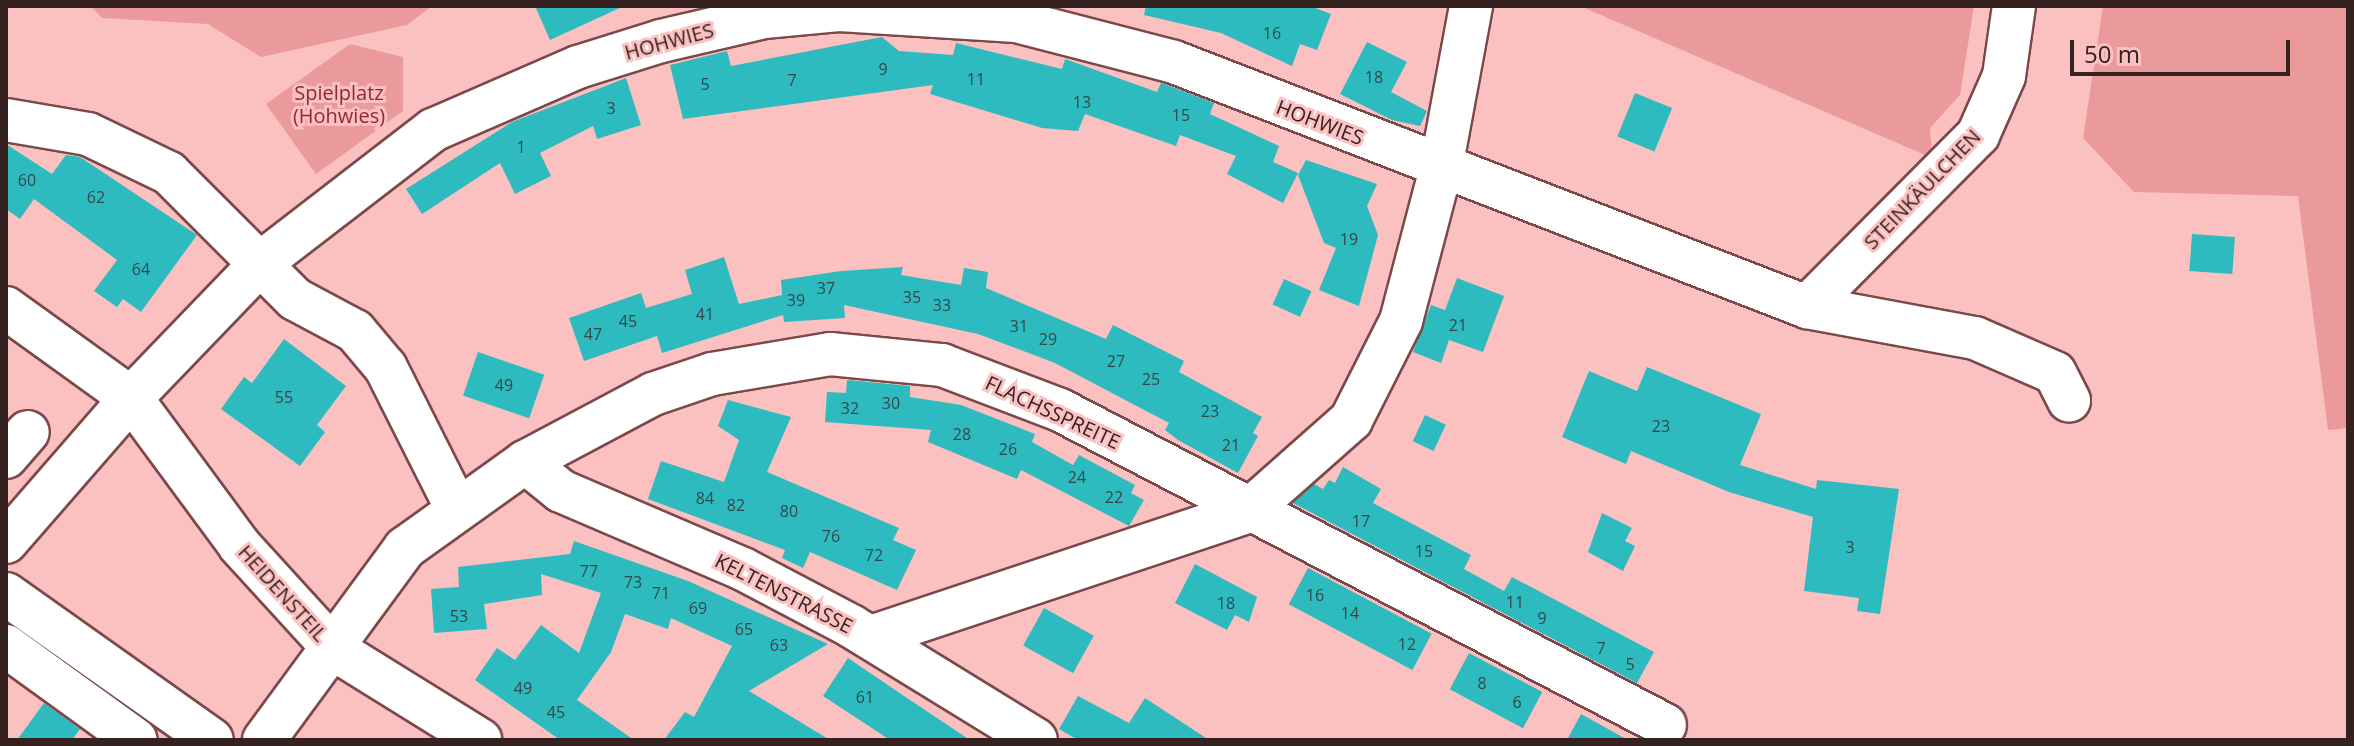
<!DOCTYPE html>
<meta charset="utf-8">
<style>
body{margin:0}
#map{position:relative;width:2354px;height:746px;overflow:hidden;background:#fbc0c0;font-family:"Open Sans",sans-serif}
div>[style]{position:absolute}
.green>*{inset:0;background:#ea9a9b}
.building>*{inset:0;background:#2ebbc0;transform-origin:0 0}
.roads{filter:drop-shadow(2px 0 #7b494a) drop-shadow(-2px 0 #7b494a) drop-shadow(0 2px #7b494a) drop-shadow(0 -2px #7b494a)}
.minor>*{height:42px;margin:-21px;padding:0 21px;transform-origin:21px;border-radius:21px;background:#fff}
span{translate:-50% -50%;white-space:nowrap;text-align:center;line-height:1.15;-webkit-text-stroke:6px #fbc0c0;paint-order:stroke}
.number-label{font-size:16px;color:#344849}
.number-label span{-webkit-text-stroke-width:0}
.street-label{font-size:20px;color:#362121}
.park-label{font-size:20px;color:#932633}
.frame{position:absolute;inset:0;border:8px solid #362121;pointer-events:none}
.scale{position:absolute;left:2070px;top:40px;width:220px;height:36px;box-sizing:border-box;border:4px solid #362121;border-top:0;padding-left:10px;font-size:24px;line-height:28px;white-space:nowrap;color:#362121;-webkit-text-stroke:6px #fbc0c0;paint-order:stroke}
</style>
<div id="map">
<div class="green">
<i style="clip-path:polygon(91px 6px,432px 6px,407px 25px,261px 57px,208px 24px,102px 18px)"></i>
<i style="clip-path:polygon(1580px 6px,1974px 6px,1960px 95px,1930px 128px,1932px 158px)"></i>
<i style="clip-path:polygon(2103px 6px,2348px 6px,2348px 428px,2328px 430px,2298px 196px,2134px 192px,2083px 138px)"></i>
<i style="clip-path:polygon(350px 44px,403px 57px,403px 111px,316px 174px,266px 104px)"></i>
</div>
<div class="building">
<i style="clip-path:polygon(535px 6px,624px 6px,550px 40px)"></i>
<i style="clip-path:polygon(1146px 6px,1310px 6px,1331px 14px,1317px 50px,1300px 44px,1292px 66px,1221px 33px,1144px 15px)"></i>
<i style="clip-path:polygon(882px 37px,899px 51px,953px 55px,956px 43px,1062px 69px,1065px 59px,1157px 92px,1161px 83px,1167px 85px,1214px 103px,1210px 114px,1279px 146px,1273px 162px,1298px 173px,1283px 203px,1227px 174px,1236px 156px,1180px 135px,1176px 146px,1085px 114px,1078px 131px,1042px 128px,930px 94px,933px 85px,683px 119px,670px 65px,727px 51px,731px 66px)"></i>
<i style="clip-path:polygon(1367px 42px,1407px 62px,1391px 92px,1427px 111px,1420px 126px,1392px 120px,1340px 94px)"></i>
<i style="clip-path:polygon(626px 78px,641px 125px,597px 139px,593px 126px,540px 153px,551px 176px,515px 194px,500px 163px,422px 214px,406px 189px,512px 122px)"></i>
<i style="left:1635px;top:93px;width:40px;height:47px;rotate:22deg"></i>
<i style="clip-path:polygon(6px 144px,52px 174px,66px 155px,80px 157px,197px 235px,141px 312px,123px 299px,117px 307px,94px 291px,117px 260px,34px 199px,20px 219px,6px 209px)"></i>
<i style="clip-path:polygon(1306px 160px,1377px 184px,1367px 206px,1378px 235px,1359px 306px,1319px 290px,1336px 248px,1324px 243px,1298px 175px)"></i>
<i style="left:2192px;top:234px;width:43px;height:37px;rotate:4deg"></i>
<i style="clip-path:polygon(724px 257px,739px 304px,782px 295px,781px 280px,841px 271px,903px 267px,901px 275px,961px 285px,964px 268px,988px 272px,986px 288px,1106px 339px,1113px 325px,1184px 361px,1179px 372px,1262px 417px,1253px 433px,1258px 436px,1238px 473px,1178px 440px,1165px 430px,1169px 423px,1055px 363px,978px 334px,844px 305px,845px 318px,784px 322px,783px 315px,662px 353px,657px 336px,584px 361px,569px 318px,641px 293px,646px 308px,692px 294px,685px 270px)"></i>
<i style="clip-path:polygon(1457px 278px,1504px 296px,1483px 352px,1449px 340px,1441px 363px,1413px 352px,1431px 305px,1445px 310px)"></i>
<i style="left:1284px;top:279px;width:30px;height:28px;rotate:24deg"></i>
<i style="clip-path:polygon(284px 339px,346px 386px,317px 425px,325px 432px,300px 466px,221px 409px,244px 377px,252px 383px)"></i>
<i style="left:478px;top:352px;width:70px;height:46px;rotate:19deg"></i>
<i style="clip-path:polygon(1647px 367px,1761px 414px,1740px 465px,1816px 489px,1817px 480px,1899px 489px,1880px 614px,1857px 611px,1859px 598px,1804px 591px,1813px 517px,1729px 492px,1631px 451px,1626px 464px,1562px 437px,1589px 371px,1637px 391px)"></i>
<i style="clip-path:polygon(847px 380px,910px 386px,910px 397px,961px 405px,1035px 434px,1032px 442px,1073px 465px,1079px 455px,1135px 485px,1131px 493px,1144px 500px,1129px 526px,1021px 470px,1017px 479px,928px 442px,931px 430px,825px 422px,827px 392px,846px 393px)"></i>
<i style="clip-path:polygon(728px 400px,791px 417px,767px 472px,899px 528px,893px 540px,916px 550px,897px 590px,810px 552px,803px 568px,782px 558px,785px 550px,648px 499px,661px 461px,724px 482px,739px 440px,718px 426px)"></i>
<i style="left:1425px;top:415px;width:23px;height:29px;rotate:25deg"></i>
<i style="clip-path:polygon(1343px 467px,1381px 489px,1373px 503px,1471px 555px,1464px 569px,1504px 591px,1512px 577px,1654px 652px,1637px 683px,1293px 503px,1314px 484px,1323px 489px,1329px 480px,1335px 483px)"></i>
<i style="clip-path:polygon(1602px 513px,1632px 528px,1625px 541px,1635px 546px,1623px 571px,1588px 552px)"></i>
<i style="clip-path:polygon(574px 541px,688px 581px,828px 644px,749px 691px,830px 740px,664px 740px,685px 712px,694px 717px,732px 646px,671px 618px,668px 629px,625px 614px,611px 652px,577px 700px,634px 740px,560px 740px,475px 680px,497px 648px,515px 660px,541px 625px,579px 653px,601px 593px,541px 574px,542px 595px,484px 604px,487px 629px,434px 633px,431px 589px,459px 587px,458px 567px,570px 554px)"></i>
<i style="clip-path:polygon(1195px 564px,1257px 597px,1249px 622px,1235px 615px,1227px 630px,1175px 603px)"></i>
<i style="left:1308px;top:568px;width:140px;height:41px;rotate:28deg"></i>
<i style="left:1044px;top:608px;width:57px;height:43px;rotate:29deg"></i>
<i style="left:1469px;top:653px;width:83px;height:41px;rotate:28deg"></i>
<i style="clip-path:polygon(848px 658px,907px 698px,970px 740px,890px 740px,823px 696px)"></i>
<i style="clip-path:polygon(1078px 696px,1129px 723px,1145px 698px,1209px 740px,1078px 740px,1059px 729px)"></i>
<i style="clip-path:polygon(44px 703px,80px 729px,72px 740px,17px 740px)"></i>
<i style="clip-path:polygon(1581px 714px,1628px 740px,1567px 740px)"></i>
</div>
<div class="roads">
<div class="minor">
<i style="left:6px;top:120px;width:83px;rotate:9.7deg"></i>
<i style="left:88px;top:134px;width:90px;rotate:25.7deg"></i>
<i style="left:169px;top:173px;width:178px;rotate:45deg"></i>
<i style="left:295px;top:299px;width:68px;rotate:28.1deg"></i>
<i style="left:355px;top:331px;width:48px;rotate:50deg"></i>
<i style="left:386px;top:368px;width:158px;rotate:63.3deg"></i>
<i style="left:1807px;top:307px;width:243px;rotate:-45.2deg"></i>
<i style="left:1978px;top:135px;width:64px;rotate:-66.2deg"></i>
<i style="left:2004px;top:76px;width:71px;rotate:-81.9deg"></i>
<i style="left:6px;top:308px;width:154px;rotate:35.8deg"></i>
<i style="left:131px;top:398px;width:184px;rotate:53.6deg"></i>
<i style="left:240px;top:546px;width:141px;rotate:47.6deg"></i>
<i style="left:335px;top:650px;width:171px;rotate:31.8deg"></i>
<i style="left:6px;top:457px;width:33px;rotate:-49deg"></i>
<i style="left:525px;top:462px;width:46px;rotate:38.9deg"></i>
<i style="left:561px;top:491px;width:198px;rotate:23.2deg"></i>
<i style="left:743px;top:569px;width:122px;rotate:27.8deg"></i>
<i style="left:851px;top:626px;width:217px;rotate:31.6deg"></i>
<i style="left:6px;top:542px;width:191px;rotate:-49deg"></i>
<i style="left:131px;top:398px;width:190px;rotate:-46.1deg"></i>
<i style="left:263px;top:261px;width:215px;rotate:-37.6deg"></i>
<i style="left:433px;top:130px;width:158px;rotate:-23.5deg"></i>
<i style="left:578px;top:67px;width:87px;rotate:-17.4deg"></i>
<i style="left:661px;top:41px;width:106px;rotate:-13.1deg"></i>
<i style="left:764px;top:17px;width:75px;rotate:-5.3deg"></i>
<i style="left:839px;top:10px;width:177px;rotate:3.6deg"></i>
<i style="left:1016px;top:21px;width:163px;rotate:14.5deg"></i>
<i style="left:1174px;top:62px;width:679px;rotate:21.16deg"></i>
<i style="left:1807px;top:307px;width:171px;rotate:10.5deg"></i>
<i style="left:1975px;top:338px;width:87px;rotate:23.6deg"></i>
<i style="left:2055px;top:373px;width:31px;rotate:63deg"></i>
<i style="left:6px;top:594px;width:252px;rotate:35.3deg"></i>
<i style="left:871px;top:637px;width:396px;rotate:-18.4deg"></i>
<i style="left:1247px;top:512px;width:139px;rotate:-41.5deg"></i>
<i style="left:1351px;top:420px;width:111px;rotate:-63.2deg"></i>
<i style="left:1401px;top:321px;width:158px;rotate:-75.3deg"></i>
<i style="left:1441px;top:168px;width:165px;rotate:-79.5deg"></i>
<i style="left:6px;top:646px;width:160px;rotate:35.9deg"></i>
<i style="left:264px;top:740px;width:238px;rotate:-53.7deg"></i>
<i style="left:405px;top:548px;width:148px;rotate:-35.6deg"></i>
<i style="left:525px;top:462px;width:145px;rotate:-28deg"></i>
<i style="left:653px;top:394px;width:62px;rotate:-18.7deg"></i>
<i style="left:712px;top:374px;width:120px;rotate:-9.6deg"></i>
<i style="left:830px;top:354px;width:113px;rotate:5.6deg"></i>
<i style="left:942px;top:365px;width:126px;rotate:20.9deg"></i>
<i style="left:1060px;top:410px;width:682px;rotate:27.5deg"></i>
</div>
</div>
<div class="number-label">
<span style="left:1272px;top:33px">16</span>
<span style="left:883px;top:69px">9</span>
<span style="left:1374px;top:77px">18</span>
<span style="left:976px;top:79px">11</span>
<span style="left:792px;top:80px">7</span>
<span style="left:705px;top:84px">5</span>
<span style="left:1082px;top:102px">13</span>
<span style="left:611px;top:108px">3</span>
<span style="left:1181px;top:115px">15</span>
<span style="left:521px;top:147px">1</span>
<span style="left:27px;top:180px">60</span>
<span style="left:96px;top:197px">62</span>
<span style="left:1349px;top:239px">19</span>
<span style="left:141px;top:269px">64</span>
<span style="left:826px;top:288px">37</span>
<span style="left:912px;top:297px">35</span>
<span style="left:796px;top:300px">39</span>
<span style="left:942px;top:305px">33</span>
<span style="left:705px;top:314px">41</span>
<span style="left:628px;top:321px">45</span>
<span style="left:1458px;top:325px">21</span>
<span style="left:1019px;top:326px">31</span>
<span style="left:593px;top:334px">47</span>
<span style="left:1048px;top:339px">29</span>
<span style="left:1116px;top:361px">27</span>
<span style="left:1151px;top:379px">25</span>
<span style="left:504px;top:385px">49</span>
<span style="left:284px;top:397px">55</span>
<span style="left:891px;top:403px">30</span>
<span style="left:850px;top:408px">32</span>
<span style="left:1210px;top:411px">23</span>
<span style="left:1661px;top:426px">23</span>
<span style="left:962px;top:434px">28</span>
<span style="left:1231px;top:445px">21</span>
<span style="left:1008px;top:449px">26</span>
<span style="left:1077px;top:477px">24</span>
<span style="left:1114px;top:497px">22</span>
<span style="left:705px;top:498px">84</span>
<span style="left:736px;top:505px">82</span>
<span style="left:789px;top:511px">80</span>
<span style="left:1361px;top:521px">17</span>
<span style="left:831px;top:536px">76</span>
<span style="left:1850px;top:547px">3</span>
<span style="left:1424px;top:551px">15</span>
<span style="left:874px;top:555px">72</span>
<span style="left:589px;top:571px">77</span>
<span style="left:633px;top:582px">73</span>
<span style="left:661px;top:593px">71</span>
<span style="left:1315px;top:595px">16</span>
<span style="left:1515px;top:602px">11</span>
<span style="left:1226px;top:603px">18</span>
<span style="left:698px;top:608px">69</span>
<span style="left:1350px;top:613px">14</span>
<span style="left:459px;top:616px">53</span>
<span style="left:1542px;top:618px">9</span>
<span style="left:744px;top:629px">65</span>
<span style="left:1407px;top:644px">12</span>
<span style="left:779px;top:645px">63</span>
<span style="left:1601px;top:648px">7</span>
<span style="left:1630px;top:664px">5</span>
<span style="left:1482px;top:683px">8</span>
<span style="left:523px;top:688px">49</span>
<span style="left:865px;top:697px">61</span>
<span style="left:1517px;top:702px">6</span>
<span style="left:556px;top:712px">45</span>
</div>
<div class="street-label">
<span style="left:669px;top:41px;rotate:-15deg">HOHWIES</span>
<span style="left:1320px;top:122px;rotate:21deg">HOHWIES</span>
<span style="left:1922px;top:189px;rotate:-46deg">STEINKÄULCHEN</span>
<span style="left:1053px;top:412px;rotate:25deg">FLACHSSPREITE</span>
<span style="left:283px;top:593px;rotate:48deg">HEIDENSTEIL</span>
<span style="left:784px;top:593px;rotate:27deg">KELTENSTRASSE</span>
</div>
<div class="park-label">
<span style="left:339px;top:104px">Spielplatz<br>(Hohwies)</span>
</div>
<div class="frame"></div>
<div class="scale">50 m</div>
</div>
